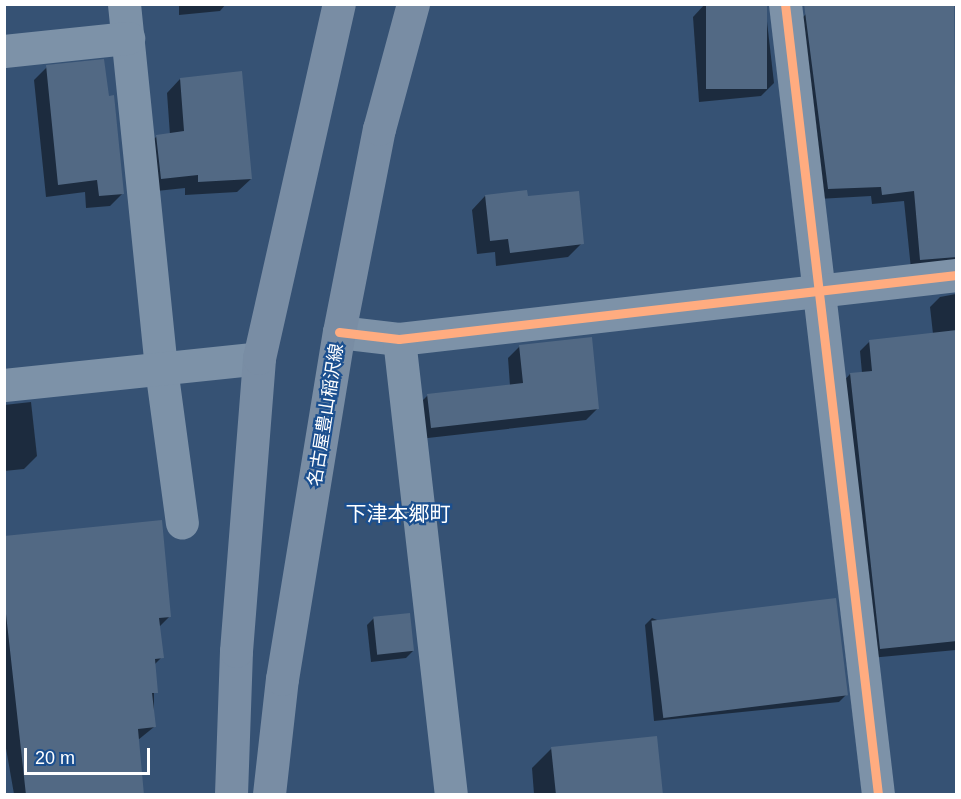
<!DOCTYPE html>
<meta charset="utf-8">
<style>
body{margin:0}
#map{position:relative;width:961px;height:799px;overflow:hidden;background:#365274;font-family:Helvetica,"Noto Sans JP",sans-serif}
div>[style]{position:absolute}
.shadow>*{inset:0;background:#0007}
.building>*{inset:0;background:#526984;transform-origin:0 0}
.street>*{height:33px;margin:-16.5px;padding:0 16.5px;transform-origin:16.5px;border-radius:16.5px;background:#7d92a8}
.secondary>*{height:33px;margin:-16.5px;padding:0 16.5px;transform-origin:16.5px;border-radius:16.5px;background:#798da4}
.cycleway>*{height:9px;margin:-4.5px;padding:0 4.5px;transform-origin:4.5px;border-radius:4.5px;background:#ffac80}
span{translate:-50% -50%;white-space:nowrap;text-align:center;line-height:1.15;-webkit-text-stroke:4.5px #1b4f8f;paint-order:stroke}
.street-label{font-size:18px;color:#fff}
.quarter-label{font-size:21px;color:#fff}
.frame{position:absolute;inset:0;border:6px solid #fff;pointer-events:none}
.scale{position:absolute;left:24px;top:748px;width:126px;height:27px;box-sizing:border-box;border:3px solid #fff;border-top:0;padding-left:8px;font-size:18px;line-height:21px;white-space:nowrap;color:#fff;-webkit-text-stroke:4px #1b4f8f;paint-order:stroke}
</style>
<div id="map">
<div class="shadow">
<i style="clip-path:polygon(179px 4px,226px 4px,220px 11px,179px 15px)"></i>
<i style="clip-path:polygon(705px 4px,765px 4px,774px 83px,761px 96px,699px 102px,693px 17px)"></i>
<i style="clip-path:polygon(953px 4px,956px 272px,911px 269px,904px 201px,872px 204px,871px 196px,818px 199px,796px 24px,806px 14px)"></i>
<i style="clip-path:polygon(47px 67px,123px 193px,110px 206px,86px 208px,85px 192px,46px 197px,34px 80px)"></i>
<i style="clip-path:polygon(180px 79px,251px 179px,237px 192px,185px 195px,185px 188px,147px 192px,143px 150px,157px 136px,170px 135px,167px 93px)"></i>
<i style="clip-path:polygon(485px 196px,527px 198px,582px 243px,568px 257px,496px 266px,495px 252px,477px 254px,472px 210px)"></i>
<i style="clip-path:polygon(956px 294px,956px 650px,870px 658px,841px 384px,850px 374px,862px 373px,860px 351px,870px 341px,933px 334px,930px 307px,940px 297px)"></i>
<i style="clip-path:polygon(520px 346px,598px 408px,586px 420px,419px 439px,415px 408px,428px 395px,510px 386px,508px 358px)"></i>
<i style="clip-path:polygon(31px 402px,37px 456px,24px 469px,4px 471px,4px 405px)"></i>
<i style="clip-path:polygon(4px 537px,170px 616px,159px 627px,162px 657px,154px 665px,154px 727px,138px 740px,143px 794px,14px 794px,4px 737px)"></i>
<i style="clip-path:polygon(374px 618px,413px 651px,406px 658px,371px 662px,367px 625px)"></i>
<i style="clip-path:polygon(652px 618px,846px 695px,839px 702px,654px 721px,645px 625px)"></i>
<i style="clip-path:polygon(552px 748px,661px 794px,534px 794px,532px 768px)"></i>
</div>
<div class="building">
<i style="left:706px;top:4px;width:61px;height:85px"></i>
<i style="clip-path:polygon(804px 4px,954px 4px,957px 257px,920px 260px,914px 191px,882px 195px,881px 187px,828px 189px)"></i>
<i style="clip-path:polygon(104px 59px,109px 96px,114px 95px,124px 194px,99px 196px,97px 180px,58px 185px,46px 65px)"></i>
<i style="clip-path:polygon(242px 71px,252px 179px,198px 182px,198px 175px,161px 179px,156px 135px,184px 131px,180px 78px)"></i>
<i style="clip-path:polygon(527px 190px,528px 196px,579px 191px,584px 244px,510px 253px,508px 239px,490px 241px,485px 195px)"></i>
<i style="clip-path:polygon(957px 330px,957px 641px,880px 649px,850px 373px,872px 371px,869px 340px)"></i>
<i style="clip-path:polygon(592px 337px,599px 409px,431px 428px,427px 394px,523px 383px,519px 345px)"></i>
<i style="clip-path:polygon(162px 520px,171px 617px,159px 618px,164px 658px,155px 659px,158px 693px,152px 693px,156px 727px,138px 729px,144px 795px,26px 795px,4px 596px,4px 536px)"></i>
<i style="left:836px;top:598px;width:98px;height:186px;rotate:83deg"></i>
<i style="left:410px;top:613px;width:38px;height:37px;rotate:84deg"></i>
<i style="clip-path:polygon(657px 736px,663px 795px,556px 795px,551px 747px)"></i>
</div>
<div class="street">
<i style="left:124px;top:4px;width:366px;rotate:84.2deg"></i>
<i style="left:161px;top:368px;width:156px;rotate:82.3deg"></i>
<i style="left:785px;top:4px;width:795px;rotate:83.29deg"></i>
<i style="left:4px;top:51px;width:125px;rotate:-6deg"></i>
<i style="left:339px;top:332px;width:60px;rotate:6.7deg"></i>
<i style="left:399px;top:339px;width:561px;rotate:-6.55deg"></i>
<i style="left:399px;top:339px;width:458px;rotate:83.5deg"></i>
<i style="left:4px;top:385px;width:256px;rotate:-6deg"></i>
</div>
<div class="secondary">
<i style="left:231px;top:794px;width:143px;rotate:-88deg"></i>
<i style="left:236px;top:651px;width:294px;rotate:-85.5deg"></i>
<i style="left:259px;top:358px;width:363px;rotate:-77.3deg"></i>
<i style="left:269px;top:794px;width:116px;rotate:-83.6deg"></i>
<i style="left:282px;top:679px;width:352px;rotate:-80.7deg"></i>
<i style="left:339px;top:332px;width:207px;rotate:-78.9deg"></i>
<i style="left:379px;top:129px;width:130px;rotate:-74.8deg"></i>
</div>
<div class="cycleway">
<i style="left:785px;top:4px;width:795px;rotate:83.29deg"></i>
<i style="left:339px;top:332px;width:60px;rotate:6.7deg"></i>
<i style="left:399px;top:339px;width:561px;rotate:-6.55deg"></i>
</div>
<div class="street-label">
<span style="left:326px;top:415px;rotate:-81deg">名古屋豊山稲沢線</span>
</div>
<div class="quarter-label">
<span style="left:398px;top:514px">下津本郷町</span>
</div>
<div class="frame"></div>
<div class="scale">20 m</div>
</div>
